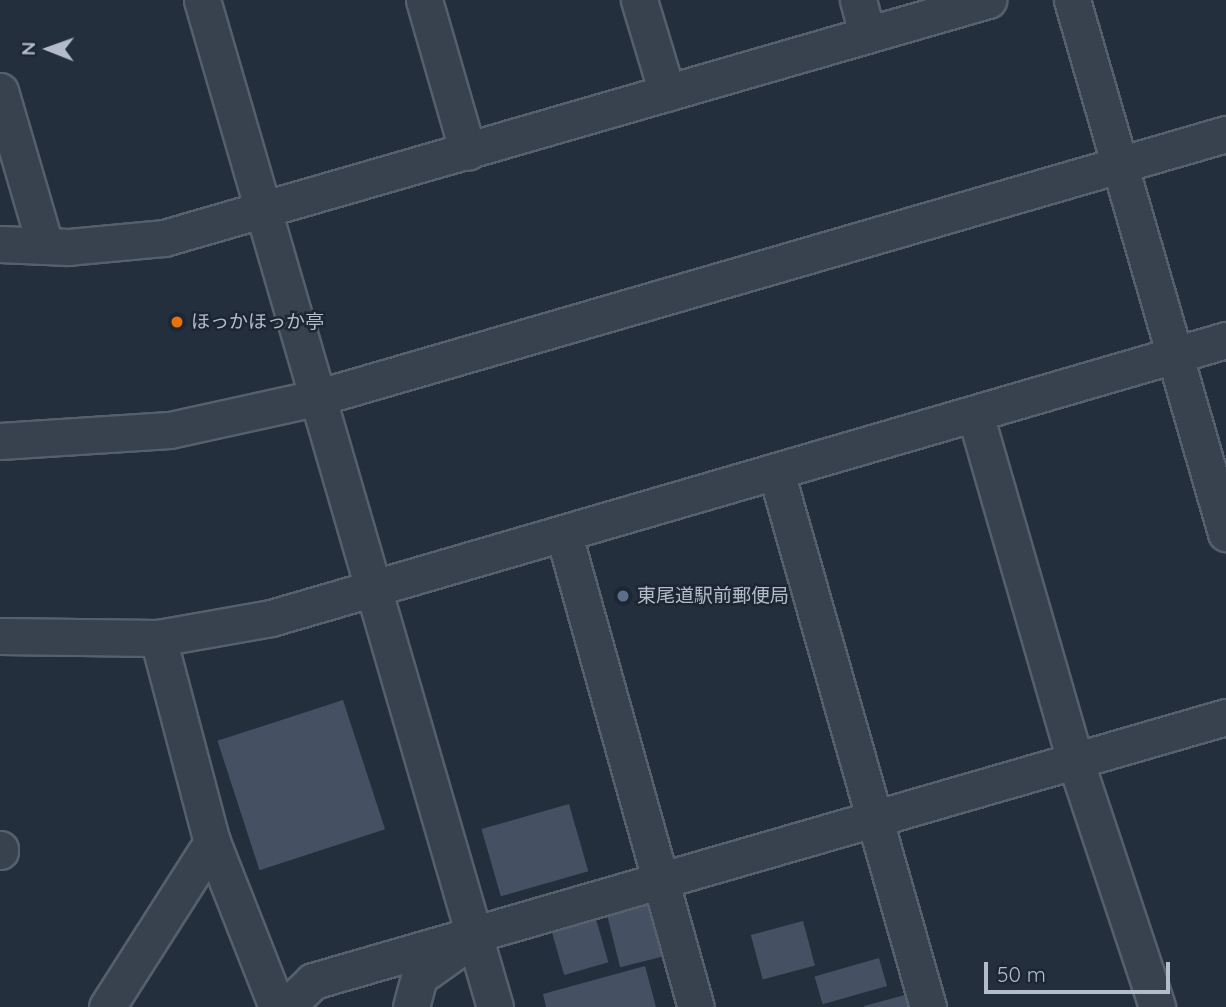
<!DOCTYPE html>
<meta charset="utf-8">
<style>
body{margin:0}
#map{position:relative;width:1226px;height:1007px;overflow:hidden;background:#242f3e;font-family:Quicksand,"Noto Sans JP",sans-serif}
div>[style]{position:absolute}
.building>*{inset:0;background:#455162;transform-origin:0 0}
.roads{filter:drop-shadow(2px 0 #565f6c) drop-shadow(-2px 0 #565f6c) drop-shadow(0 2px #565f6c) drop-shadow(0 -2px #565f6c)}
.minor>*{height:35px;margin:-17.5px;padding:0 17.5px;transform-origin:17.5px;border-radius:17.5px;background:#38414e}
.dots>*{width:19px;height:19px;translate:-50% -50%;box-sizing:border-box;border:4px solid #1d2633;border-radius:50%}
span{translate:-50% -50%;white-space:nowrap;text-align:center;line-height:1.15;-webkit-text-stroke:5px #1d2633;paint-order:stroke}
.poi-label{font-size:19px;color:#b4bcc9}
.left{translate:0 -50%;text-align:left}
.north{position:absolute;left:14px;top:14px;width:70px;height:70px;-webkit-text-stroke:5px #1d2633;paint-order:stroke;rotate:271deg;font-size:19px;font-weight:700;line-height:28px;text-align:center;color:#b4bcc9}
.north::after{content:'';display:block;margin:auto;width:24px;height:32px;background:#b4bcc9;clip-path:polygon(50% 0,100% 100%,50% 72%,0 100%)}
.scale{position:absolute;left:984px;top:962px;width:186px;height:32px;box-sizing:border-box;border:4px solid #b4bcc9;border-top:0;padding-left:9px;font-size:21px;line-height:24px;white-space:nowrap;color:#b4bcc9;-webkit-text-stroke:5px #1d2633;paint-order:stroke}
</style>
<div id="map">
<div class="building">
<i style="left:343px;top:700px;width:136px;height:132px;rotate:72deg"></i>
<i style="left:569px;top:804px;width:70px;height:91px;rotate:74deg"></i>
<i style="left:650px;top:901px;width:57px;height:45px;rotate:76deg"></i>
<i style="left:596px;top:919px;width:45px;height:46px;rotate:74deg"></i>
<i style="left:803px;top:921px;width:46px;height:54px;rotate:75deg"></i>
<i style="left:879px;top:958px;width:29px;height:67px;rotate:74deg"></i>
<i style="clip-path:polygon(645px 966px,656px 1007px,546px 1007px,543px 994px)"></i>
<i style="clip-path:polygon(905px 995px,909px 1007px,864px 1007px,864px 1006px)"></i>
</div>
<div class="roads">
<div class="minor">
<i style="left:202px;top:0;width:1049px;rotate:73.78deg"></i>
<i style="left:424px;top:0;width:158px;rotate:73.9deg"></i>
<i style="left:639px;top:0;width:97px;rotate:73.2deg"></i>
<i style="left:858px;top:0;width:34px;rotate:75deg"></i>
<i style="left:1072px;top:0;width:555px;rotate:73.88deg"></i>
<i style="left:0;top:91px;width:160px;rotate:73.7deg"></i>
<i style="left:0;top:244px;width:68px;rotate:2.5deg"></i>
<i style="left:68px;top:247px;width:96px;rotate:-5.4deg"></i>
<i style="left:164px;top:238px;width:858px;rotate:-16.11deg"></i>
<i style="left:975px;top:414px;width:360px;rotate:73.9deg"></i>
<i style="left:1075px;top:760px;width:260px;rotate:71.6deg"></i>
<i style="left:0;top:441px;width:170px;rotate:-3.7deg"></i>
<i style="left:170px;top:430px;width:149px;rotate:-12.4deg"></i>
<i style="left:316px;top:398px;width:948px;rotate:-16.18deg"></i>
<i style="left:776px;top:472px;width:556px;rotate:74.14deg"></i>
<i style="left:564px;top:535px;width:490px;rotate:74.4deg"></i>
<i style="left:0;top:636px;width:158px;rotate:0.7deg"></i>
<i style="left:158px;top:638px;width:115px;rotate:-10deg"></i>
<i style="left:271px;top:618px;width:995px;rotate:-16.23deg"></i>
<i style="left:158px;top:638px;width:211px;rotate:75.2deg"></i>
<i style="left:212px;top:842px;width:177px;rotate:68.5deg"></i>
<i style="left:0;top:849px;width:2px;rotate:90deg"></i>
<i style="left:107px;top:1007px;width:196px;rotate:-57.5deg"></i>
<i style="left:286px;top:1007px;width:37px;rotate:-44deg"></i>
<i style="left:313px;top:981px;width:950px;rotate:-16.13deg"></i>
<i style="left:411px;top:1007px;width:31px;rotate:-75deg"></i>
<i style="left:419px;top:977px;width:47px;rotate:-35.4deg"></i>
</div>
</div>
<div class="dots">
<i style="left:177px;top:322px;background:#e8710a"></i>
<i style="left:623px;top:596px;background:#5c6f8a"></i>
</div>
<div class="poi-label">
<span class="left" style="left:191px;top:322px">ほっかほっか亭</span>
<span class="left" style="left:637px;top:596px">東尾道駅前郵便局</span>
</div>
<div class="north">N</div>
<div class="scale">50 m</div>
</div>
